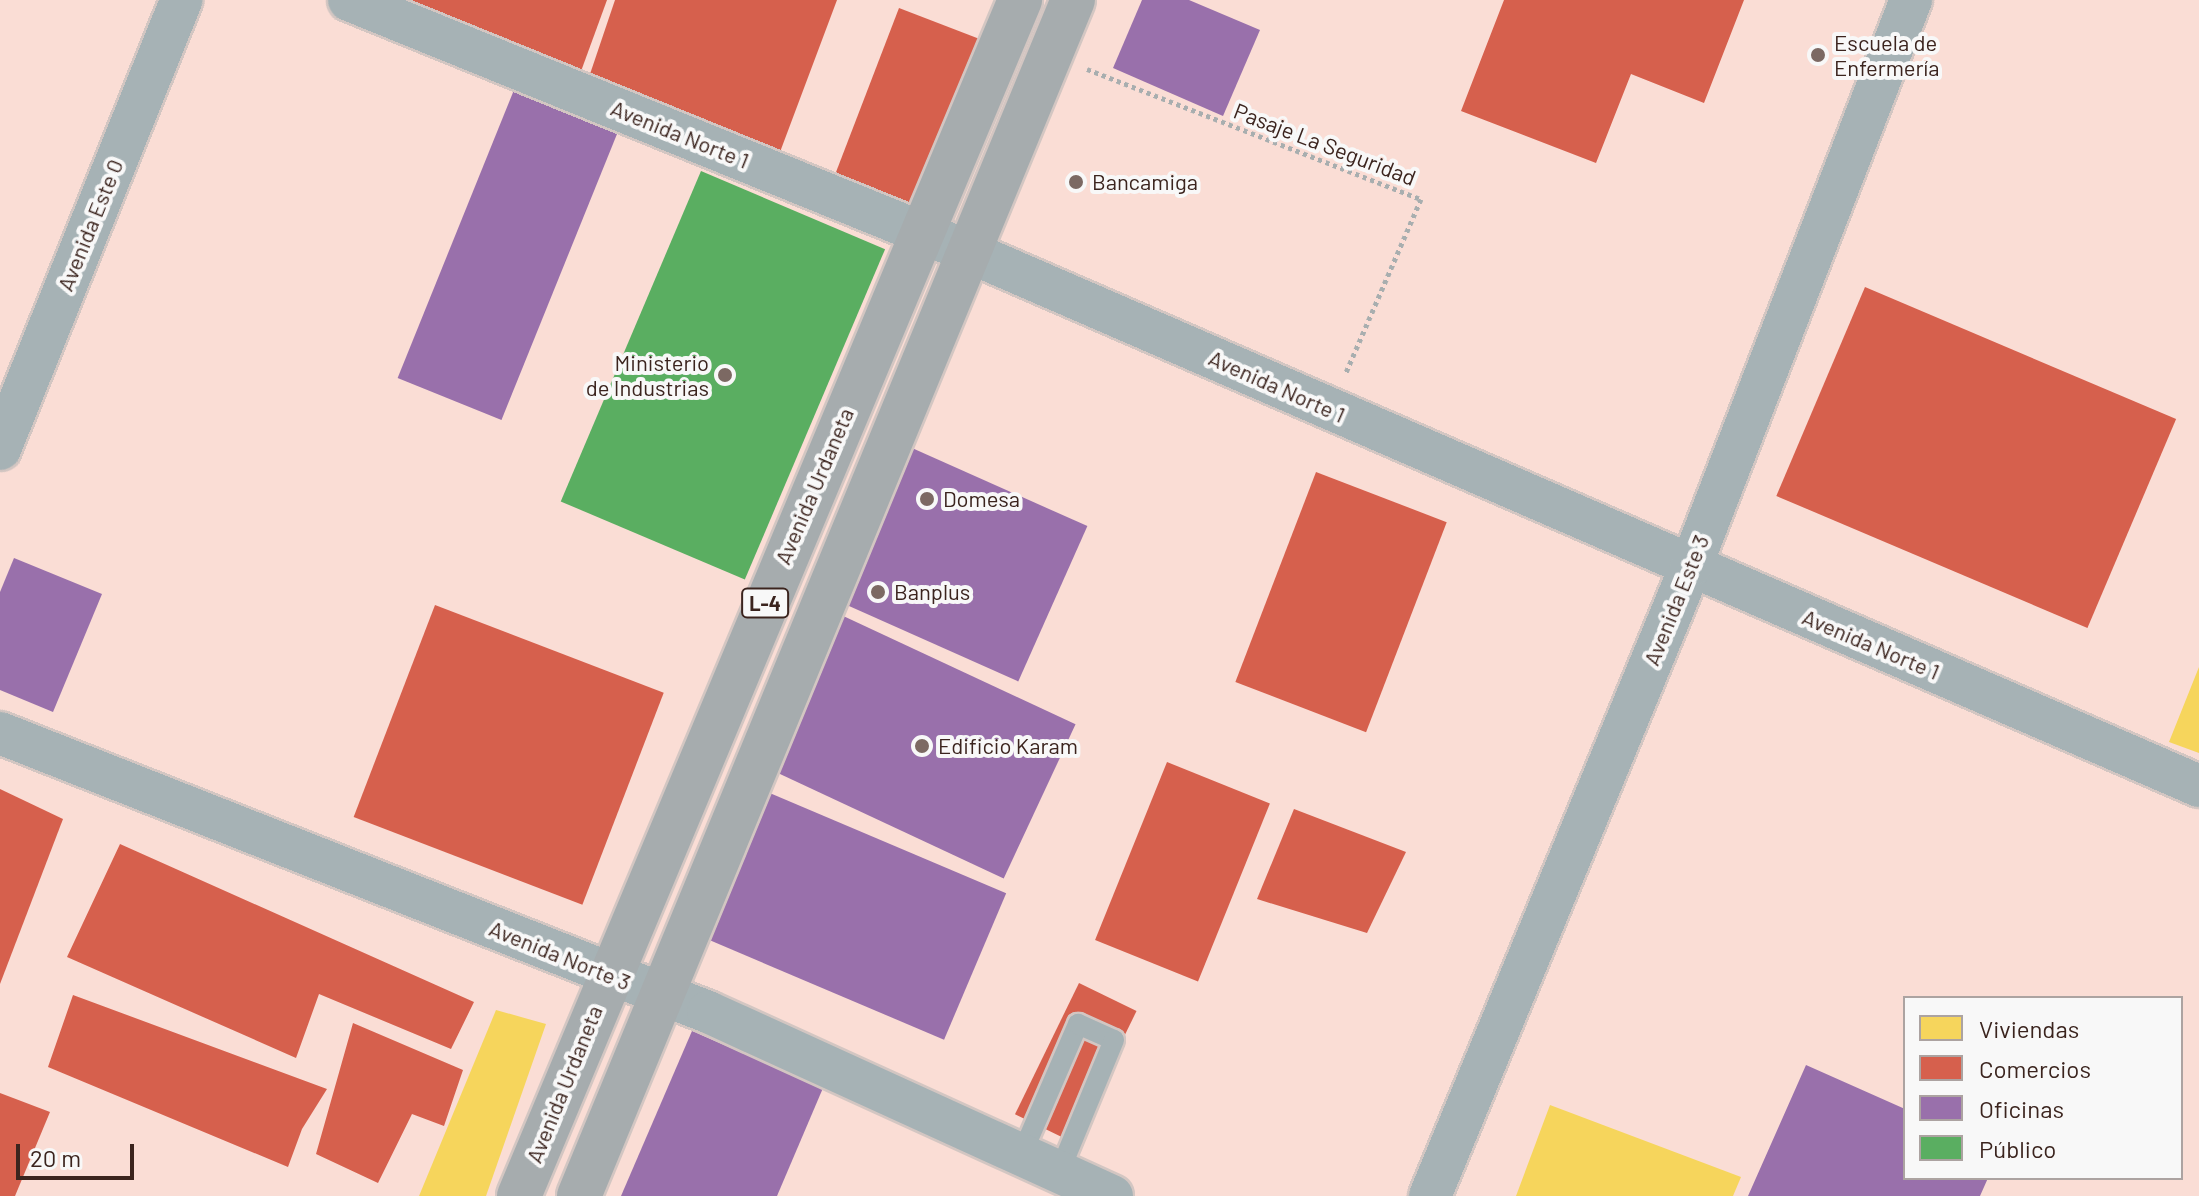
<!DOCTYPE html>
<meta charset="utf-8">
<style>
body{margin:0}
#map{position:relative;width:2199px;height:1196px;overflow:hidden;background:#f6e8e4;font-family:Barlow,sans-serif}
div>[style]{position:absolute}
.built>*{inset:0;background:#faddd5}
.homes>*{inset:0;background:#f6d55c}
.shops>*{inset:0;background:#d6604d;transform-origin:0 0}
.offices>*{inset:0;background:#9970ab;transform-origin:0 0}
.public>*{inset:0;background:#5aae61;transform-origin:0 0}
.path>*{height:5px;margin-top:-2.5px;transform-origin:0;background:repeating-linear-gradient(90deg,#a8aeaf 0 4px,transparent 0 8px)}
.roads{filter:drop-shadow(2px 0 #d3c6c2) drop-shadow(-2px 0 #d3c6c2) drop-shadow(0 2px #d3c6c2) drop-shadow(0 -2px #d3c6c2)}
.lane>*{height:20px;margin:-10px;padding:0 10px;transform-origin:10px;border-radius:10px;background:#a6b2b5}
.street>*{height:42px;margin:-21px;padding:0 21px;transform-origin:21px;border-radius:21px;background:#a6b2b5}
.primary>*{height:44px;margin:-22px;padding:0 22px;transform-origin:22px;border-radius:22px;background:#a6acae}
.dots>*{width:22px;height:22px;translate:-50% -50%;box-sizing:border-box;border:4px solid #f8f8f8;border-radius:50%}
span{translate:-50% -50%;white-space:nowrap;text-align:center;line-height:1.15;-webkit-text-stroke:8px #f8f8f8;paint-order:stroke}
.shield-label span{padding:2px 6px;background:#f8f8f8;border:2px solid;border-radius:6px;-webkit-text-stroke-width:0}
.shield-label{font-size:20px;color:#3b241e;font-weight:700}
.poi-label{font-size:22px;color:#3b241e}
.left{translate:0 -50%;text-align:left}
.right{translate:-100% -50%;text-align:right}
.street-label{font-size:22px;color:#3b241e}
.legend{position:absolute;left:1903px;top:996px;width:280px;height:184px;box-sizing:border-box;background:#f8f8f8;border:2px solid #aca3a1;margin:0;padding:10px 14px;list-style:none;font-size:24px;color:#3b241e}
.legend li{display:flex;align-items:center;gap:16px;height:40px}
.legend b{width:40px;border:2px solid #aca3a1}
.scale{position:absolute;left:16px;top:1144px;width:118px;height:36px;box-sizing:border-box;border:4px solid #3b241e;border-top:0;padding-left:10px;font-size:24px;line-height:28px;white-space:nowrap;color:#3b241e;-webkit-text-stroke:6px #f8f8f8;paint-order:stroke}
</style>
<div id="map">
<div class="built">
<i style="clip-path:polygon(evenodd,0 0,2199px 0,2199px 1196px,0 1196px,0 0,1905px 998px,2181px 998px,2181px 1178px,1905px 1178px,1905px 998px)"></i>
</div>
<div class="homes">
<i style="clip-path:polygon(2199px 667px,2199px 753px,2169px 742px)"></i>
<i style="clip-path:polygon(496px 1010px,546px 1024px,486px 1196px,419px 1196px)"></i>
<i style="clip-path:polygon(1550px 1105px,1741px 1177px,1733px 1196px,1516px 1196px)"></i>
</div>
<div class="shops">
<i style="clip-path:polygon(384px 0,607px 0,580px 74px)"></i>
<i style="clip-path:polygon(615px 0,837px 0,780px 152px,588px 80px)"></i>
<i style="clip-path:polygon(1504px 0,1744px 0,1704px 103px,1631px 74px,1596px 163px,1461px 111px)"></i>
<i style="left:899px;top:8px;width:94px;height:181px;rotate:21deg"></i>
<i style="left:1865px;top:287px;width:338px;height:227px;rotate:23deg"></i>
<i style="left:1316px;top:472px;width:140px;height:225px;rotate:21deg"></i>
<i style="left:435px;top:605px;width:245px;height:227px;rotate:21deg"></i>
<i style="left:1167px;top:762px;width:111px;height:192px;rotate:22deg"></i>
<i style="clip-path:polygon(0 789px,63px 819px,0 984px)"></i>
<i style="clip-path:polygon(1294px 809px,1406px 852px,1367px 933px,1257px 899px)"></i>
<i style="clip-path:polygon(120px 844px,474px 1002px,451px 1049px,319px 994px,296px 1058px,67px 957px)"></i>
<i style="left:1079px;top:983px;width:64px;height:146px;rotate:26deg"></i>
<i style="clip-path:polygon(73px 995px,327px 1089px,302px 1129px,288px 1167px,48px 1067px)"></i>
<i style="clip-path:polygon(353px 1023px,463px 1070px,444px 1126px,412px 1114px,378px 1183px,316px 1154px)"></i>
<i style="clip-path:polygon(0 1093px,50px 1112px,15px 1196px,0 1196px)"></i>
</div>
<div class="offices">
<i style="clip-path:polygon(1142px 0,1189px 0,1260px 30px,1223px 116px,1113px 68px)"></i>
<i style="left:516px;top:85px;width:112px;height:316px;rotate:22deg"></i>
<i style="left:912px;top:448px;width:192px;height:170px;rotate:24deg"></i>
<i style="clip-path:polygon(14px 558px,102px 594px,53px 712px,0 690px,0 592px)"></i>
<i style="left:839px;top:614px;width:261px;height:170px;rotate:25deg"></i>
<i style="left:765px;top:791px;width:262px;height:159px;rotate:23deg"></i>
<i style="clip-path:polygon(692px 1031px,823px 1088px,777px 1196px,621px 1196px)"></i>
<i style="clip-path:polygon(1806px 1065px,1905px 1109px,1905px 1178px,1988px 1178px,1980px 1196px,1748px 1196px)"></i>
</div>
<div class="public">
<i style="left:701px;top:171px;width:200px;height:359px;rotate:23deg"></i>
</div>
<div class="path">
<i style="left:1087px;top:69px;width:358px;rotate:21.3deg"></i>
<i style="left:1421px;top:199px;width:189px;rotate:113.4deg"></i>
</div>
<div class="roads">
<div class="lane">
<i style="left:1021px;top:1156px;width:144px;rotate:-66.6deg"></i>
<i style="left:1078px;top:1024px;width:39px;rotate:24deg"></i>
<i style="left:1114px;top:1040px;width:144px;rotate:112.5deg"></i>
</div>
<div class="street">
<i style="left:349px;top:0;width:667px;rotate:22.1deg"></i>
<i style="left:967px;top:251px;width:1343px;rotate:23.47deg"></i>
<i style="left:0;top:449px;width:484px;rotate:-68deg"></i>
<i style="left:0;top:733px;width:761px;rotate:21.51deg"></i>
<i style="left:708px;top:1012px;width:444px;rotate:24.5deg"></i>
<i style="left:1430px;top:1196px;width:682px;rotate:-67.5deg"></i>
<i style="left:1691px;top:566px;width:607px;rotate:-68.76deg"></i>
</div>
<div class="primary">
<i style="left:519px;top:1196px;width:1297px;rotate:-67.27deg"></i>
<i style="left:579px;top:1196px;width:1294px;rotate:-67.56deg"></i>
</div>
</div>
<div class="dots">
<i style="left:1818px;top:55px;background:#7c6963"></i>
<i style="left:1076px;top:182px;background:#7c6963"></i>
<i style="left:725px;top:375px;background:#7c6963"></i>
<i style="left:927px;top:499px;background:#7c6963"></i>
<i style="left:878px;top:592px;background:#7c6963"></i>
<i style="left:922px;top:746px;background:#7c6963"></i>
</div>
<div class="shield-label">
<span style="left:765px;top:603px">L-4</span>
</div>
<div class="poi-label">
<span class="left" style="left:1834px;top:55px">Escuela de<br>Enfermería</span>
<span class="left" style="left:1092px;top:182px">Bancamiga</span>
<span class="right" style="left:709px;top:375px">Ministerio<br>de Industrias</span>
<span class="left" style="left:943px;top:499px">Domesa</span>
<span class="left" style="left:894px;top:592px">Banplus</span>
<span class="left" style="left:938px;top:746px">Edificio Karam</span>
</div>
<div class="street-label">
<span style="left:680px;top:134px;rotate:22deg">Avenida Norte 1</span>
<span style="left:1325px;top:144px;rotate:21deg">Pasaje La Seguridad</span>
<span style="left:90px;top:225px;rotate:-68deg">Avenida Este 0</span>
<span style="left:1277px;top:386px;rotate:24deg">Avenida Norte 1</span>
<span style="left:814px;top:486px;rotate:-67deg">Avenida Urdaneta</span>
<span style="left:1676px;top:600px;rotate:-68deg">Avenida Este 3</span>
<span style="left:1871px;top:644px;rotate:23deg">Avenida Norte 1</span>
<span style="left:560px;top:955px;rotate:22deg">Avenida Norte 3</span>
<span style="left:564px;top:1084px;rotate:-68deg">Avenida Urdaneta</span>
</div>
<ul class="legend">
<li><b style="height:22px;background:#f6d55c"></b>Viviendas</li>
<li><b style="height:22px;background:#d6604d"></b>Comercios</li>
<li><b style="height:22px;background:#9970ab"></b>Oficinas</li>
<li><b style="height:22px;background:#5aae61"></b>Público</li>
</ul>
<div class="scale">20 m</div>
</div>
